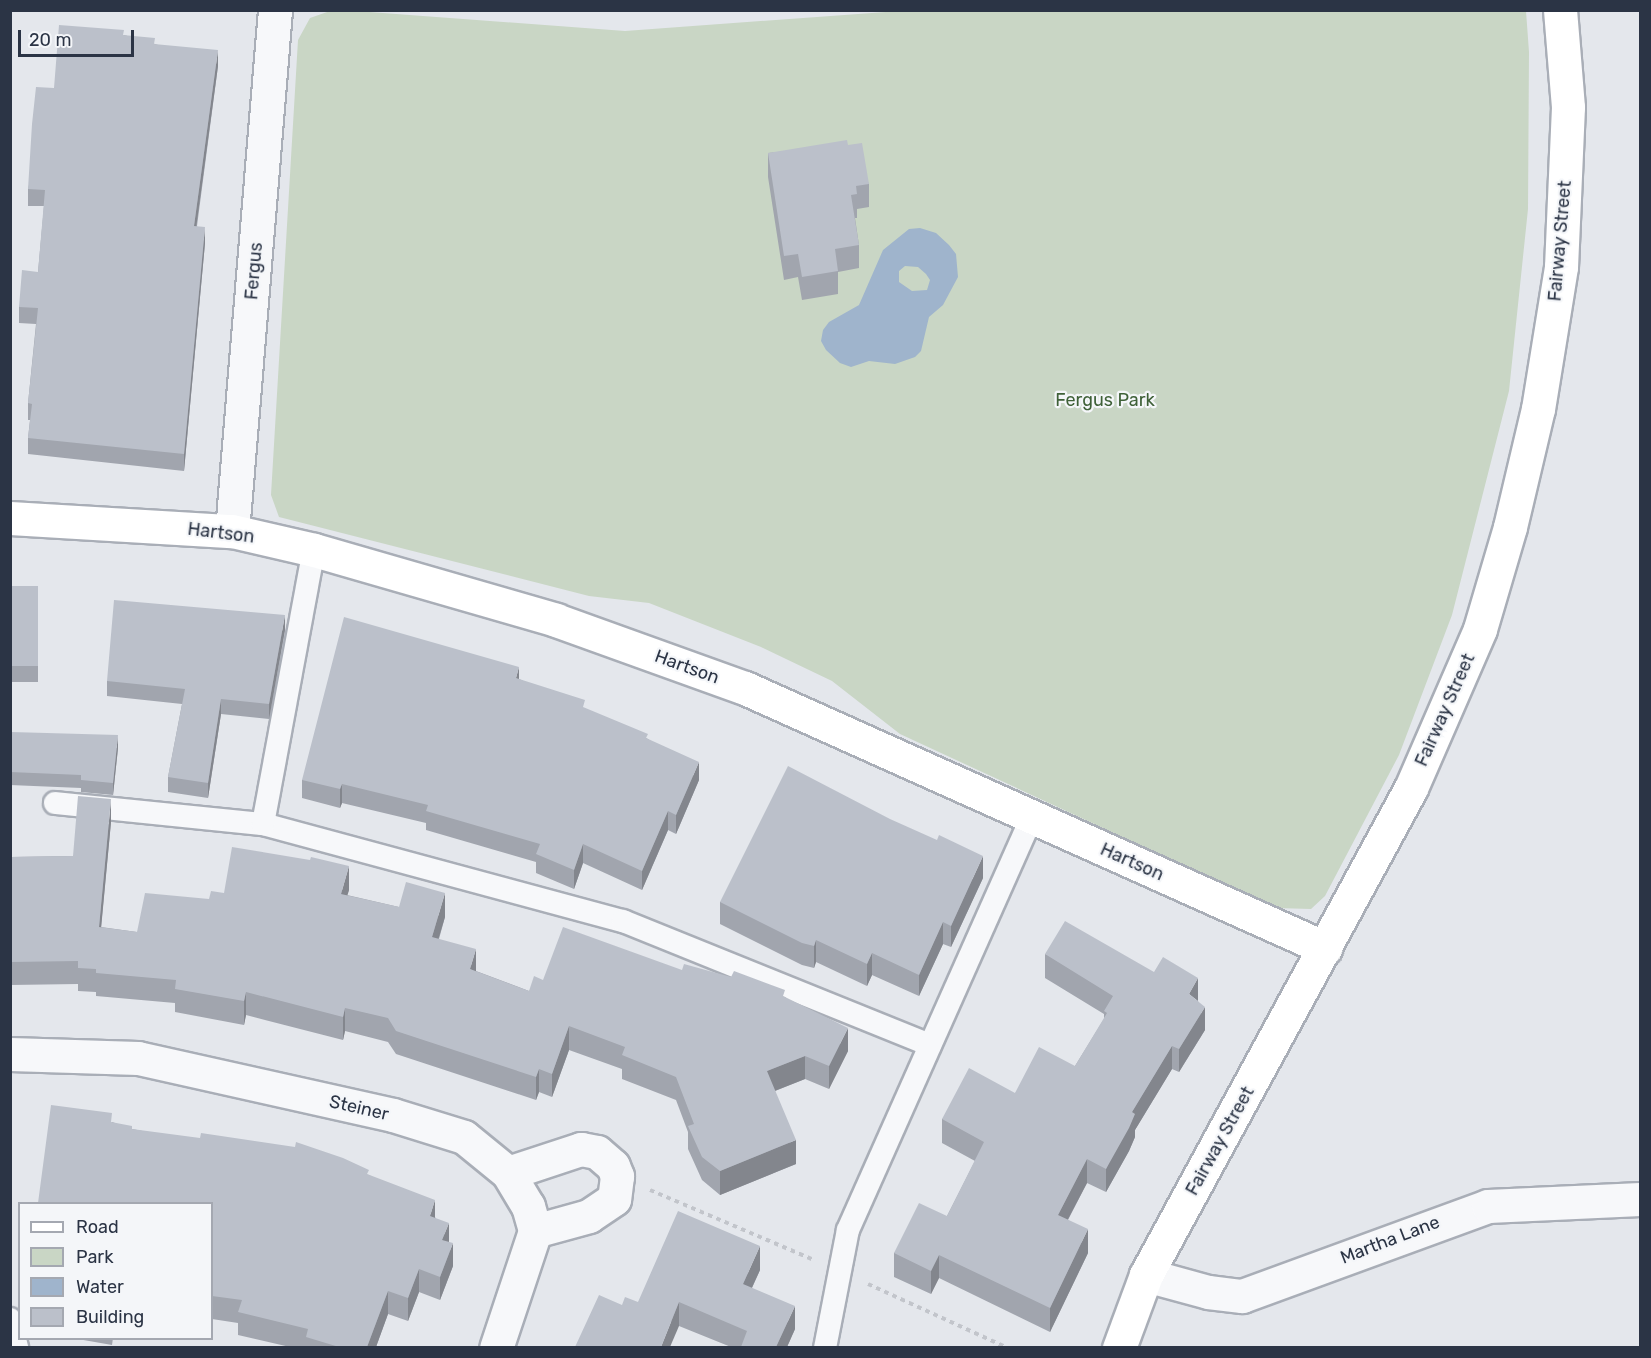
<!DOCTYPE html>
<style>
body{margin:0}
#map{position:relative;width:1651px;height:1358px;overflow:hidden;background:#e4e7ec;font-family:Rubik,sans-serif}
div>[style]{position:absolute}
.green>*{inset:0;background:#c9d6c5}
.water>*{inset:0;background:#9fb4cc}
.path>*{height:4px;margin-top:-2px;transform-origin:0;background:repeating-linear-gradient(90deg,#c2c5cb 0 4.5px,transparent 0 9px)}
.roads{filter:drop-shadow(2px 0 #a9aeb7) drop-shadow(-2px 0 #a9aeb7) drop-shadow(0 2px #a9aeb7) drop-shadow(0 -2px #a9aeb7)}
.lane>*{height:22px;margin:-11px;padding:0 11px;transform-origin:11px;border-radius:11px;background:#f7f8fa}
.street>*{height:33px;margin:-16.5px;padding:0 16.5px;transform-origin:16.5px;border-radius:16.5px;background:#f7f8fa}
.secondary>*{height:33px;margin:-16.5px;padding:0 16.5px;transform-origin:16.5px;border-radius:16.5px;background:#fff}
.wall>*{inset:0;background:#a1a5ae;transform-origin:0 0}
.shaded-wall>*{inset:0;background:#83868d}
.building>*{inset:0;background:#bbc0ca;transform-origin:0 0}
span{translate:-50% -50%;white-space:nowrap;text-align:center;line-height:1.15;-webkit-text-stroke:4.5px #f4f6f9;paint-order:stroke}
.street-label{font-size:18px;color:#2b3445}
.park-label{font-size:18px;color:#3f6138}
.frame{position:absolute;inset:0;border:12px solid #2b3445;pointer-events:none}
.legend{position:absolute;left:18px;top:1202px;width:195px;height:138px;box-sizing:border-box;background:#f4f6f9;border:2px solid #a4a8b1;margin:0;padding:8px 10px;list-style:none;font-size:18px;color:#2b3445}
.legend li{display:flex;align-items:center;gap:12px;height:30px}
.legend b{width:30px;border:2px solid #a4a8b1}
.scale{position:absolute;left:18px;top:30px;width:116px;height:27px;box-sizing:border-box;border:3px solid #2b3445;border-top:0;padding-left:8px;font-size:18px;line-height:21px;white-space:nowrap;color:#2b3445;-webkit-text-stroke:4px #f4f6f9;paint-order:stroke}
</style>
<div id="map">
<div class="green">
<i style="clip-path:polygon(913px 10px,1526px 11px,1529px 52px,1528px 209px,1509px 391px,1452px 615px,1399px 755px,1325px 896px,1311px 909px,1276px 908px,900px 734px,832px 681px,761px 647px,649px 603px,589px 596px,279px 517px,271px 495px,298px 40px,310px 18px,330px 11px,356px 11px,625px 31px)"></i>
</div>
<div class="water">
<i style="clip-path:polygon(evenodd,920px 228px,936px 233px,949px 245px,956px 254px,958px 277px,943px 305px,929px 317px,921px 351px,915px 357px,895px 364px,869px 361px,851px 367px,840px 363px,826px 350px,821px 341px,823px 330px,829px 322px,859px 305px,883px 250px,909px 229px,920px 228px,905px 266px,918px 267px,926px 274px,930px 280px,927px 290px,912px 291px,899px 282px,899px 271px,905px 266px)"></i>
</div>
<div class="path">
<i style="left:650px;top:1190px;width:176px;rotate:23.1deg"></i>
<i style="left:868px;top:1284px;width:154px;rotate:24.6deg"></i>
</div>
<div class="roads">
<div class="lane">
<i style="left:55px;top:803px;width:209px;rotate:5.8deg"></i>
<i style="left:263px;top:824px;width:373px;rotate:15.1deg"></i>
<i style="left:623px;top:921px;width:331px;rotate:22deg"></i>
<i style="left:263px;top:824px;width:279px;rotate:-79.5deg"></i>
<i style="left:10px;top:1319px;width:30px;rotate:76deg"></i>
<i style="left:825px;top:1348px;width:120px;rotate:-79deg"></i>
<i style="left:848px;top:1230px;width:452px;rotate:-66deg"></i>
</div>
<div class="street">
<i style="left:232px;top:531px;width:523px;rotate:-85.28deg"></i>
<i style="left:10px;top:1054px;width:128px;rotate:1.8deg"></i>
<i style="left:138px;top:1058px;width:261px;rotate:12.6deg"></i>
<i style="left:393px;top:1115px;width:74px;rotate:17.2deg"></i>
<i style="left:464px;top:1137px;width:57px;rotate:39.3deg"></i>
<i style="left:508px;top:1173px;width:39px;rotate:59deg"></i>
<i style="left:528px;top:1206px;width:26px;rotate:74deg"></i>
<i style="left:535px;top:1231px;width:123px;rotate:108.4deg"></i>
<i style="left:508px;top:1173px;width:77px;rotate:-18.2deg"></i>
<i style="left:581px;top:1149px;width:16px;rotate:11deg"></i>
<i style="left:597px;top:1152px;width:21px;rotate:41deg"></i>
<i style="left:613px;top:1166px;width:11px;rotate:68deg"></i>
<i style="left:617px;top:1176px;width:23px;rotate:97deg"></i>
<i style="left:614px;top:1199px;width:30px;rotate:146deg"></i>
<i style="left:589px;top:1216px;width:56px;rotate:164.5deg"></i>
<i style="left:1146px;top:1275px;width:64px;rotate:15.3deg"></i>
<i style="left:1208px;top:1292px;width:34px;rotate:7deg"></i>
<i style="left:1242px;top:1296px;width:262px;rotate:-20.1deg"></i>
<i style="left:1488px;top:1206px;width:152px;rotate:-2.6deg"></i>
</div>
<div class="secondary">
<i style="left:10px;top:518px;width:222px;rotate:3.4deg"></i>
<i style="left:232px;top:531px;width:84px;rotate:13deg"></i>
<i style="left:314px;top:550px;width:252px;rotate:16.1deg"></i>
<i style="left:556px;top:620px;width:201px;rotate:19.8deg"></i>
<i style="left:745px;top:688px;width:636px;rotate:24.15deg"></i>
<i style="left:1119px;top:1348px;width:78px;rotate:-69.7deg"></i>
<i style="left:1146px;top:1275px;width:554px;rotate:-61.45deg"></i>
<i style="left:1411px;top:788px;width:173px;rotate:-66.5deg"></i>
<i style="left:1480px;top:629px;width:106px;rotate:-73.6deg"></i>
<i style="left:1510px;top:527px;width:121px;rotate:-76.7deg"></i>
<i style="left:1538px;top:409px;width:144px;rotate:-80.8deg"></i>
<i style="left:1561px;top:267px;width:160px;rotate:-87.5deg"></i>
<i style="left:1568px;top:107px;width:97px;rotate:-94.7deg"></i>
</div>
</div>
<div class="wall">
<i style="clip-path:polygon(124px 35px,155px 44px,218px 66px,197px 226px,205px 243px,184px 471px,28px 454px,28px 438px,30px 420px,28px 420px,28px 403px,36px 324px,19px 323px,19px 307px,38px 272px,44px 206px,28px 206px,28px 189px,54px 88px)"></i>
<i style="clip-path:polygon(848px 145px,869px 184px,869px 207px,857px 209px,857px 218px,855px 218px,859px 245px,859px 268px,838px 272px,838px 294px,802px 300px,798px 277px,784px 280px,768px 177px,768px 153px)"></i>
<i style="left:10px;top:586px;width:28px;height:96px"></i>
<i style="clip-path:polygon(285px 630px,269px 719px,221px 714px,208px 798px,168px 792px,168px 777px,182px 704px,107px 696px,107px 681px)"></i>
<i style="clip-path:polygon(519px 679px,648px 739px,699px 780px,676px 834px,668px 830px,642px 890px,583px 863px,574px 889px,536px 873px,536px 862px,426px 830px,426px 823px,342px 803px,340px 808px,302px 798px,302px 780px)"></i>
<i style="clip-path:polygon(118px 748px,113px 795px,81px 792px,81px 788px,10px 785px,10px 751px)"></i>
<i style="clip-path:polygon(10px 788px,11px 857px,73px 856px,111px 822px,101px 927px,137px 932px,224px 893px,349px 890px,347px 895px,399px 907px,445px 917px,439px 939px,476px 971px,529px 991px,543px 980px,682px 970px,785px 997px,848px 1051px,829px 1089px,805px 1079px,775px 1091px,796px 1164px,720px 1195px,702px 1180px,688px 1149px,688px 1132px,676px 1100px,622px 1079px,622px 1069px,569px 1050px,552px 1097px,539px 1092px,536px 1100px,396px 1054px,388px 1042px,345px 1031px,343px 1040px,246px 1015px,244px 1025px,175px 1012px,175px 1003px,96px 996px,96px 992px,78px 991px,78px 984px,10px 985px)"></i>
<i style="clip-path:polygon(983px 878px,951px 947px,943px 944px,919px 996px,872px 975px,867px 986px,816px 962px,814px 968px,802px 965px,720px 924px,720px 902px)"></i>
<i style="clip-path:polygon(1045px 954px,1198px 1001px,1205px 1030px,1179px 1072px,1172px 1069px,1135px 1130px,1135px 1137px,1129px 1151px,1106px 1192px,1087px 1183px,1068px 1220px,1088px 1253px,1050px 1332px,939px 1278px,931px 1294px,894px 1277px,894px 1253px,947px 1216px,975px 1161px,942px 1143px,942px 1119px,1015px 1093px,1075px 1066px,1104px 1019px,1104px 1014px,1045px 978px)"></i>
<i style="clip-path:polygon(112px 1122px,132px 1129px,369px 1175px,435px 1217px,449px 1242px,453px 1266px,440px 1300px,419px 1292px,408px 1321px,388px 1314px,376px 1347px,290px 1347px,238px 1335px,238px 1323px,212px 1319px,212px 1203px,38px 1203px)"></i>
<i style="clip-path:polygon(760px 1270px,752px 1288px,795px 1329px,787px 1347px,731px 1347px,679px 1326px,638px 1302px)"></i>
<i style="clip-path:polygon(72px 1338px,113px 1338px,112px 1345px)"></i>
</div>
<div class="shaded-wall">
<i style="clip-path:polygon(218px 50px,218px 66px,194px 243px,194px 226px)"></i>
<i style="clip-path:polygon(205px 227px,205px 243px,184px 471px,184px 454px)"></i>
<i style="clip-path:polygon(285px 615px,285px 630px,269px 719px,269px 704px)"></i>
<i style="clip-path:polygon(519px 667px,519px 686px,516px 678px)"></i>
<i style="clip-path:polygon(221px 699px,221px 714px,208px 798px,208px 783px)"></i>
<i style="clip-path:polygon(118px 735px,118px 748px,113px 795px,113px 783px)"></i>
<i style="clip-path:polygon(699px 762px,699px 780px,676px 834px,676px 815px)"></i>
<i style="clip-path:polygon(342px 784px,342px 803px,340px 808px,340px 789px)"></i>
<i style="clip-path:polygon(111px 799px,111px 822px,99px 950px,99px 927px)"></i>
<i style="clip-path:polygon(668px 811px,668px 830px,642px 890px,642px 871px)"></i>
<i style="clip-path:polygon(583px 844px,583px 863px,574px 889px,574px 870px)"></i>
<i style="clip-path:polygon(983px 856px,983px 878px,951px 947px,951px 926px)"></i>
<i style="clip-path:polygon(349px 866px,349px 890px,341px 917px,341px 894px)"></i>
<i style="clip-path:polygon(445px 893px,445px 917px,432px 960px,432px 937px)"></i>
<i style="clip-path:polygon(943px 922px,943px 944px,919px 996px,919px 975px)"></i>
<i style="clip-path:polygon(816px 940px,816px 962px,814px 968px,814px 946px)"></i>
<i style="clip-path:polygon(476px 949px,476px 972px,470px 969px)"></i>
<i style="clip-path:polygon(872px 953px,872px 975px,867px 986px,867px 964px)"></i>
<i style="clip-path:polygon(1198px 978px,1198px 1001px,1189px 994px)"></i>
<i style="clip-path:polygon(246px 992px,246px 1015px,244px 1025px,244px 1001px)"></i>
<i style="clip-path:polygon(1205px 1007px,1205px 1030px,1179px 1072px,1179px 1049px)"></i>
<i style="clip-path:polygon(345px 1008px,345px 1031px,343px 1040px,343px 1017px)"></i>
<i style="clip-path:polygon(569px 1026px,569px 1050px,552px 1097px,552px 1074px)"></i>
<i style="clip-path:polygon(848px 1028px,848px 1051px,829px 1089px,829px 1066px)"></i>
<i style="clip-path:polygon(1172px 1046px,1172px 1069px,1135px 1130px,1135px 1137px,1129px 1151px,1106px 1192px,1106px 1169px,1132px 1112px)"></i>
<i style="clip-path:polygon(805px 1056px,805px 1079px,767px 1094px,767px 1071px)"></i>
<i style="clip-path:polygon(539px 1069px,539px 1092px,536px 1100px,536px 1077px)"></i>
<i style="clip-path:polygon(796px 1140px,796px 1164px,720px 1195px,720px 1171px)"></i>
<i style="clip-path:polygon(1087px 1159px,1087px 1183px,1058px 1238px,1058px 1215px)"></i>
<i style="clip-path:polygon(435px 1200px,435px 1223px,430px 1216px)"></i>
<i style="clip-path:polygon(449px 1223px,449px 1246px,442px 1240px)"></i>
<i style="clip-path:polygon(1088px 1229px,1088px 1253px,1050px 1332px,1050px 1308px)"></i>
<i style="clip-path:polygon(453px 1243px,453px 1266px,440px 1300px,440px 1277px)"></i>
<i style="clip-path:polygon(760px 1246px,760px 1270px,743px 1307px,743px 1284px)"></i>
<i style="clip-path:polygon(939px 1255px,939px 1278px,931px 1294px,931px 1271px)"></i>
<i style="clip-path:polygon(419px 1269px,419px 1292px,408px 1321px,408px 1298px)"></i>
<i style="clip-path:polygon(388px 1291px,388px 1314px,376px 1347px,367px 1347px)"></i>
<i style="clip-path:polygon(679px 1302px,679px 1326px,670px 1347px,661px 1347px)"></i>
<i style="clip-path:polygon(795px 1306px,795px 1329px,787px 1347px,776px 1347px)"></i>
</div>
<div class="building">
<i style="clip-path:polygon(59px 25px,124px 30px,123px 35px,155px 38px,154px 44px,218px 50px,194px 226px,205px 227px,184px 454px,28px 438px,32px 404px,28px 403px,38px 308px,19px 307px,22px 270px,38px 272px,45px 190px,28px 189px,32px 124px,36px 87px,54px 88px)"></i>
<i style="clip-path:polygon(847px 140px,848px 145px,862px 143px,869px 184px,856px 186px,857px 194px,851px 195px,859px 245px,835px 249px,838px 271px,802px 277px,798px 254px,784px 256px,768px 153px)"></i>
<i style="left:10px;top:586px;width:28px;height:80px"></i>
<i style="clip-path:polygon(114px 600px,285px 615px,269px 704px,221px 699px,208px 783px,168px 777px,185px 689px,107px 681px)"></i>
<i style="clip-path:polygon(344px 617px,519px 667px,516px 678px,585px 700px,583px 707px,648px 734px,646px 738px,699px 762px,676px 815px,668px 811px,642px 871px,583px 844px,574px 870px,536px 854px,540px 844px,426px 811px,428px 805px,342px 784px,340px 789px,302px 780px)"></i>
<i style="clip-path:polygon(11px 732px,118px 735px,113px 783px,81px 780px,81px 775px,10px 772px)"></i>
<i style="clip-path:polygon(788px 766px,890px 819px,937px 840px,939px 835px,983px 856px,951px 926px,943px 922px,919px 975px,872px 953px,867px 964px,816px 940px,814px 946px,802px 943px,720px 902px)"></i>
<i style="clip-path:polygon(10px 788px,11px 857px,73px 856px,78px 796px,111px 799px,99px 927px,137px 932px,145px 893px,209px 899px,211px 891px,224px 893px,232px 847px,310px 860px,311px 857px,349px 866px,341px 894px,399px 907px,406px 882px,445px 893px,432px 937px,476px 949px,470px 969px,529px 991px,534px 976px,543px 980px,563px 927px,682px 970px,684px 964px,731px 977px,734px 971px,785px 990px,783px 996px,848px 1028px,829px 1066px,805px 1056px,767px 1071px,796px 1140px,720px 1171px,702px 1157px,688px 1126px,694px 1124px,676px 1077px,622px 1055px,625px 1047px,569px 1026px,552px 1074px,539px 1069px,536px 1077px,396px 1031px,388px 1018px,345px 1008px,343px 1017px,246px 992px,244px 1001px,175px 989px,176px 980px,96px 973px,96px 969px,78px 968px,78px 961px,10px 962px)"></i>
<i style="clip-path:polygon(1065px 921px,1154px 972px,1163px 957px,1198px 978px,1189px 994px,1205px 1007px,1179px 1049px,1172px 1046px,1132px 1112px,1135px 1114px,1129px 1128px,1106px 1169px,1087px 1159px,1058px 1215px,1088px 1229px,1050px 1308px,939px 1255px,931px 1271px,894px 1253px,919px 1203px,947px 1216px,984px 1142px,942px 1119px,969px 1068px,1015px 1093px,1039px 1047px,1075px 1066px,1107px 1013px,1104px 1011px,1113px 996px,1045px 954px)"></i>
<i style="clip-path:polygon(51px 1105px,112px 1113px,111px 1122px,132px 1126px,132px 1129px,200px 1138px,201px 1133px,295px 1147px,296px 1142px,343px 1158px,369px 1170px,367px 1174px,435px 1200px,430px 1216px,449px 1223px,442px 1240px,453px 1243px,440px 1277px,419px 1269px,408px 1298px,388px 1291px,367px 1347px,339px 1347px,306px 1337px,308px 1329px,238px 1312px,242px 1300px,212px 1296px,212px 1203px,38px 1203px)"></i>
<i style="clip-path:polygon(678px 1211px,760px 1246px,743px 1284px,795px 1306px,776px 1347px,741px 1347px,747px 1331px,679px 1302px,661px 1347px,575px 1347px,599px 1295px,622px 1305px,625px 1297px,638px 1302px)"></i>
</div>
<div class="street-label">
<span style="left:1560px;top:241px;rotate:-85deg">Fairway Street</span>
<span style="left:254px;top:271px;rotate:-85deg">Fergus</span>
<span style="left:221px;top:533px;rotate:7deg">Hartson</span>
<span style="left:687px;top:667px;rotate:20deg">Hartson</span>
<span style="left:1445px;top:710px;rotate:-66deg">Fairway Street</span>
<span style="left:1132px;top:862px;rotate:24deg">Hartson</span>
<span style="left:359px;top:1108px;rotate:13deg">Steiner</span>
<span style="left:1220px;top:1141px;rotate:-61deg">Fairway Street</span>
<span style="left:1390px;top:1240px;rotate:-21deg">Martha Lane</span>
</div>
<div class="park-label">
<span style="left:1105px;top:400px">Fergus Park</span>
</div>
<div class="frame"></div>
<ul class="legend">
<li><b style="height:8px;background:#fff"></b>Road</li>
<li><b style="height:16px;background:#c9d6c5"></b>Park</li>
<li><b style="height:16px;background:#9fb4cc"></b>Water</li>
<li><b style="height:16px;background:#bbc0ca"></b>Building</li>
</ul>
<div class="scale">20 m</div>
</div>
